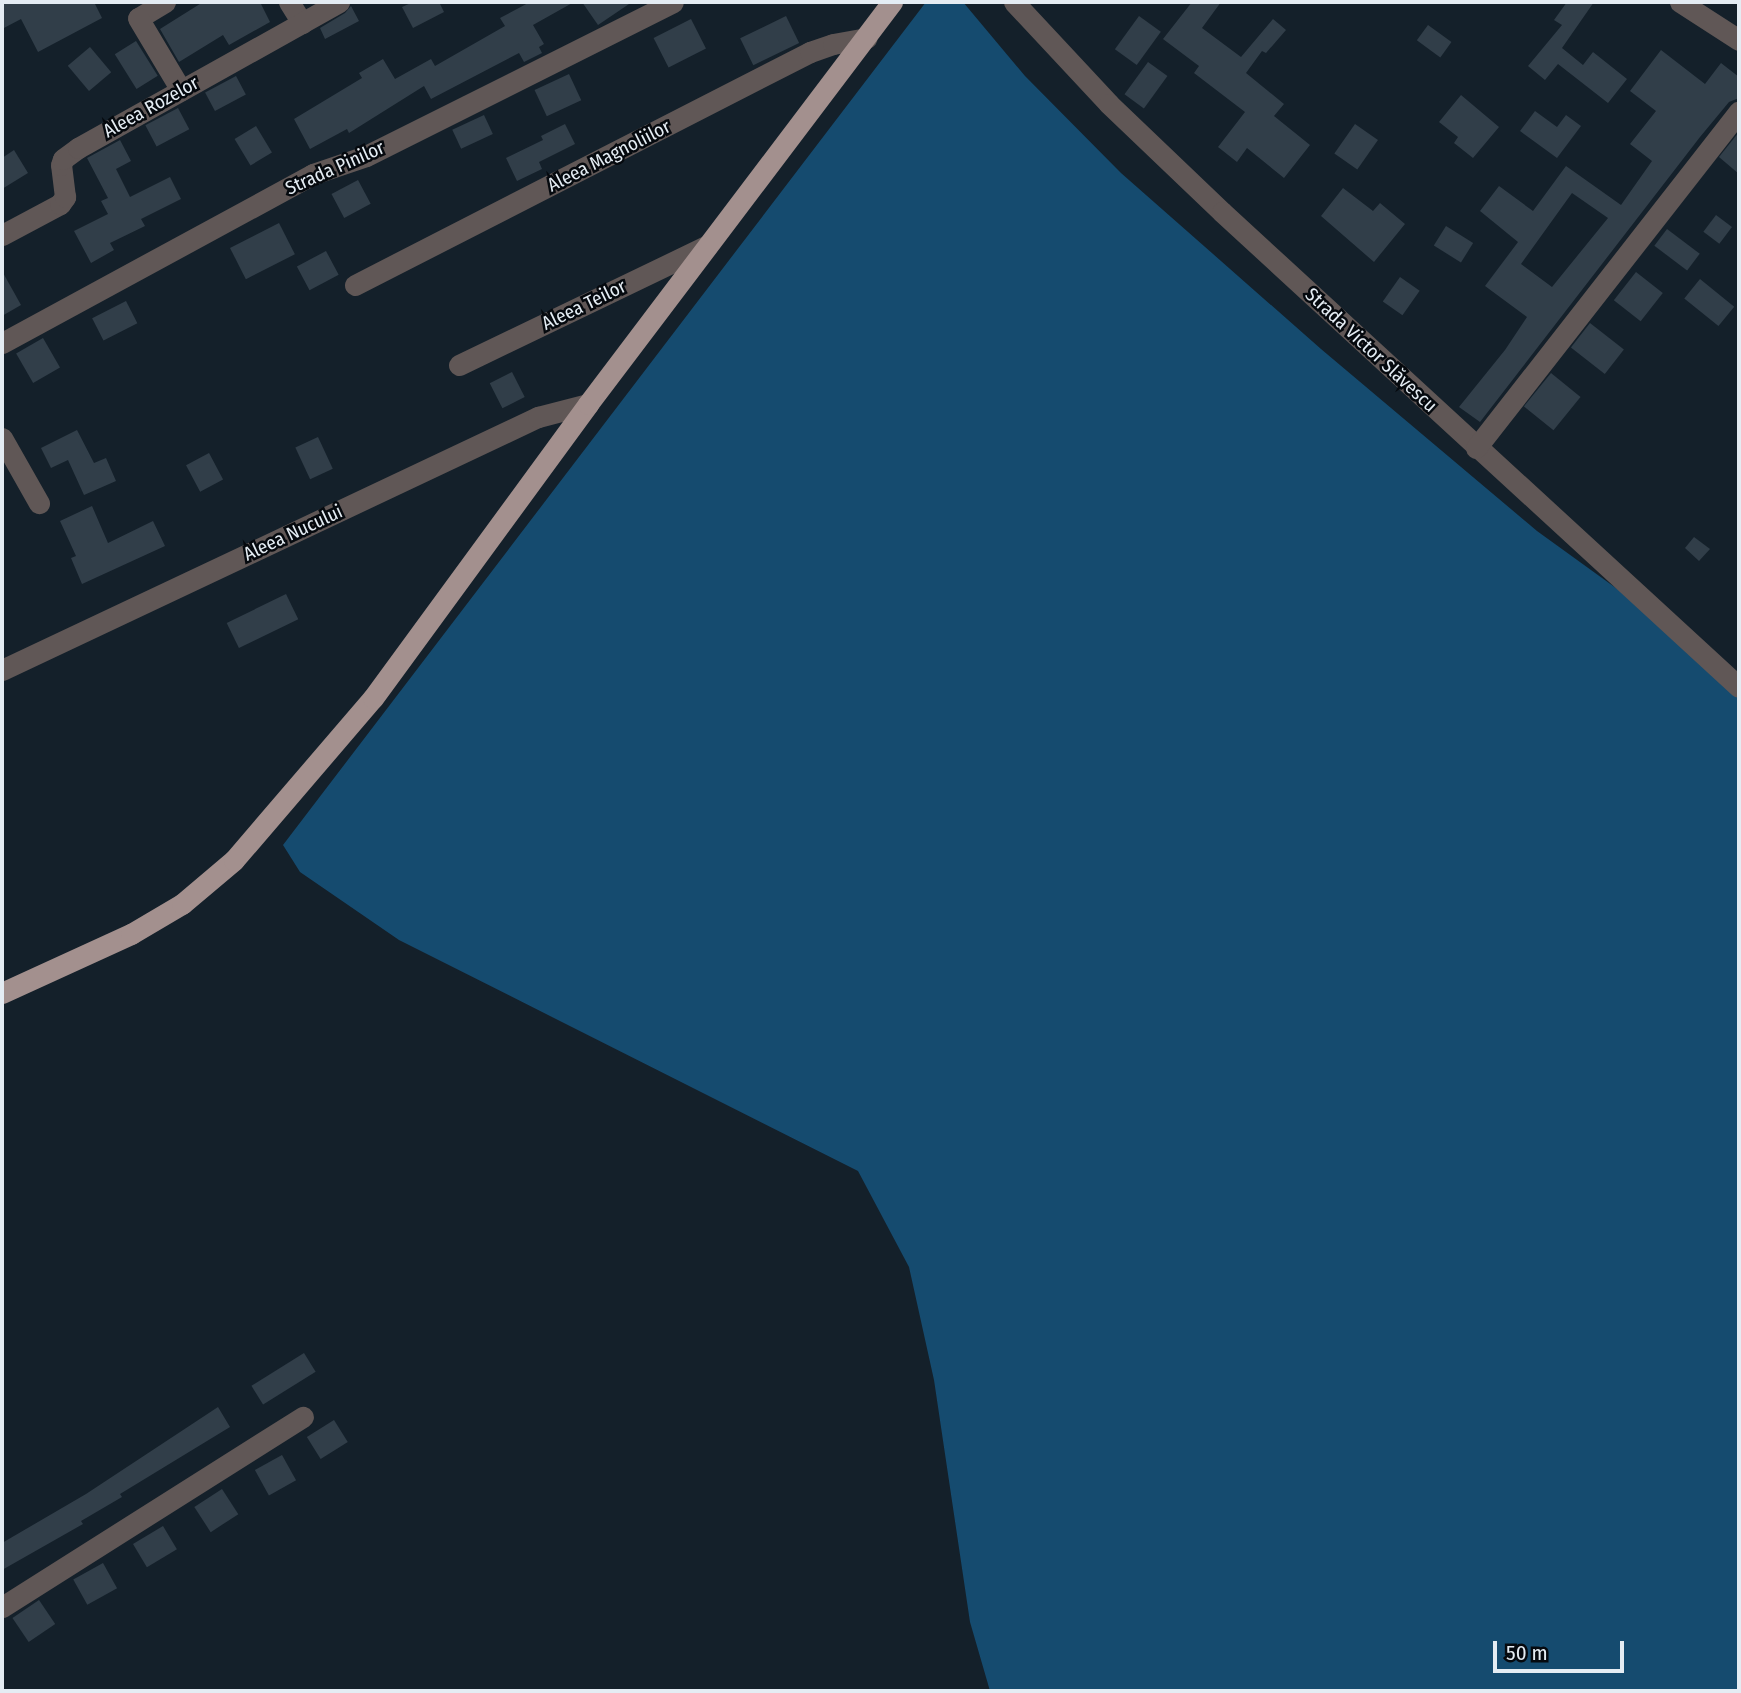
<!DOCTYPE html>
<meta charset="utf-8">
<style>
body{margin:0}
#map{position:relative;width:1741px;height:1693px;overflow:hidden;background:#14202a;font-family:"Fira Sans Condensed",sans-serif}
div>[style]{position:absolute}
.forest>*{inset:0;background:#154b6f}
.building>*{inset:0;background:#313e49;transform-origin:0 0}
.minor>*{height:21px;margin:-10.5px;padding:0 10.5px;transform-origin:10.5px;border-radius:10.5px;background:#605756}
.major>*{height:21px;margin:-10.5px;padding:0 10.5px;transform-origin:10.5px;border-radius:10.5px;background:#a3908e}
span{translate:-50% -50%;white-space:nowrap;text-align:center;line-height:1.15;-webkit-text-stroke:5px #05090e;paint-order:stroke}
.street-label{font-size:19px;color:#e4ecf3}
.frame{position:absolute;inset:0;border:4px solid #e4ecf3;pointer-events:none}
.scale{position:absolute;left:1493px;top:1641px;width:131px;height:32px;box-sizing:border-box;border:4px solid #e4ecf3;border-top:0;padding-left:9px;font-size:21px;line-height:24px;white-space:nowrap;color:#e4ecf3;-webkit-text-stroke:5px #05090e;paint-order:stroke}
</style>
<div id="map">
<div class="forest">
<i style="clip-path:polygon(926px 2px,963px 2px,1025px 76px,1121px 173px,1321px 349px,1537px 531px,1656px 617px,1739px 699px,1739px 1691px,990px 1691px,970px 1622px,934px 1380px,909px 1267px,858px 1171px,399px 940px,300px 872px,283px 845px)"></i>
</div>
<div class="building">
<i style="clip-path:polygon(2px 2px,94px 2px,102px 18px,38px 52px,21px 19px,2px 29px)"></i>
<i style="clip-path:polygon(203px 2px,260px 2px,270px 22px,229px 45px,223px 35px,179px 62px,160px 29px)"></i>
<i style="clip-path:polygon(413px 2px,439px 2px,444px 12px,413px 28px,402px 7px)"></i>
<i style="clip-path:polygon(530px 2px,574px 2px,533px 25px,544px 44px,539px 47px,542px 53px,524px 62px,519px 53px,431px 99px,424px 86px,349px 133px,347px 129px,310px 149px,294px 119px,362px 78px,359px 73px,383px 59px,395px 79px,431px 59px,435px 66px,505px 26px,500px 18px)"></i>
<i style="clip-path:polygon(582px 2px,632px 2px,598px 25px)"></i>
<i style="clip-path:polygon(1192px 2px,1221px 2px,1202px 28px,1241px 57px,1273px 19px,1286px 30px,1266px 53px,1262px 51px,1246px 73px,1284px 104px,1274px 116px,1310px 145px,1284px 178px,1247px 148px,1237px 162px,1218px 147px,1245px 112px,1194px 73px,1199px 66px,1163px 39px)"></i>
<i style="clip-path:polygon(1567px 2px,1594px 2px,1562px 48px,1583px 65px,1593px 52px,1627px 79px,1608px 103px,1558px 64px,1545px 80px,1528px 66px,1562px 25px,1554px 20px)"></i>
<i style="clip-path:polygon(351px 6px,359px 21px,325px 39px,320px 28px,345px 13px)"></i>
<i style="left:786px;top:16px;width:30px;height:51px;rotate:64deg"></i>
<i style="left:1139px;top:16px;width:27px;height:41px;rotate:36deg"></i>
<i style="left:691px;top:19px;width:33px;height:42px;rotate:63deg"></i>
<i style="left:1428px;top:25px;width:29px;height:19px;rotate:36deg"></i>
<i style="left:136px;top:41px;width:41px;height:25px;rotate:58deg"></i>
<i style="left:90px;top:47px;width:33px;height:29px;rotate:50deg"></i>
<i style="clip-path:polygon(evenodd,1661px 50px,1705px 84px,1721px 63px,1739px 77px,1739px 98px,1729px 102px,1700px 137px,1480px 422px,1459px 407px,1505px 350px,1527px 317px,1485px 286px,1518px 242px,1480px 211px,1499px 186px,1533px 211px,1566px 166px,1621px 205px,1652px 161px,1630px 144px,1656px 111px,1630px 91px,1661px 50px,1572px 193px,1608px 218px,1552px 287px,1521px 264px,1572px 193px)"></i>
<i style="left:1148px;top:62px;width:24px;height:40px;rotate:36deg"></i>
<i style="left:569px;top:74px;width:29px;height:38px;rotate:65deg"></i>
<i style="left:236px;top:76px;width:21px;height:35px;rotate:62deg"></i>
<i style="clip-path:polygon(1461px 95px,1499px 127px,1473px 158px,1454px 143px,1458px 137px,1439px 122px)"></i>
<i style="left:178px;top:108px;width:24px;height:37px;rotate:62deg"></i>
<i style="clip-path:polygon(1535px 111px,1557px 127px,1566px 115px,1581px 126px,1557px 158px,1520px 131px)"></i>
<i style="left:484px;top:115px;width:21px;height:35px;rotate:65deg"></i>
<i style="clip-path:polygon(565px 124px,575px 144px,539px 162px,542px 169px,517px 181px,506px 158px,543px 140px,541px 136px)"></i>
<i style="left:1355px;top:124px;width:28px;height:36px;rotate:35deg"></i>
<i style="left:256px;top:126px;width:31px;height:25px;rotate:59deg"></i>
<i style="clip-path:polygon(1739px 132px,1739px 174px,1719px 157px)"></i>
<i style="clip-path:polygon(120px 140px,131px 161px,116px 169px,130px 197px,170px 177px,181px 199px,141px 219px,145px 226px,110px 243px,114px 250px,91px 263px,74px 231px,108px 214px,101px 201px,108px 198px,87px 158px)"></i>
<i style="clip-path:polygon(14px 150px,28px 173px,2px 189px,2px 158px)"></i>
<i style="left:358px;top:180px;width:27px;height:30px;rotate:62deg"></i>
<i style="clip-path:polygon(1343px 188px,1373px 211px,1380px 203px,1405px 224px,1374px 262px,1321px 216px)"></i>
<i style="left:1716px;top:215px;width:20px;height:21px;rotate:37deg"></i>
<i style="left:279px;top:223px;width:35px;height:55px;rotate:63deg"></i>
<i style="left:1446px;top:226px;width:32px;height:23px;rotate:32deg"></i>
<i style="left:1667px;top:229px;width:41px;height:21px;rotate:37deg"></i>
<i style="left:326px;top:251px;width:27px;height:33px;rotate:62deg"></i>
<i style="clip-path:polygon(2px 271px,21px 305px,2px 316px)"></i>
<i style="left:1636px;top:272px;width:34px;height:36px;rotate:38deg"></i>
<i style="left:1400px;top:277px;width:24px;height:30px;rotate:35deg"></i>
<i style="left:1700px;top:279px;width:44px;height:25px;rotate:39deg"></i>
<i style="left:126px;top:301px;width:25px;height:38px;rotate:63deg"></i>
<i style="left:1590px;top:323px;width:43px;height:31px;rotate:38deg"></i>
<i style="left:43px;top:338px;width:34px;height:31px;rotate:60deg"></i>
<i style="left:512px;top:372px;width:28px;height:25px;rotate:63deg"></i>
<i style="left:1551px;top:373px;width:38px;height:43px;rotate:39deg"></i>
<i style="clip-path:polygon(77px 430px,94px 463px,106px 458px,116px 481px,84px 495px,68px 460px,51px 468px,41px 448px)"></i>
<i style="left:318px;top:437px;width:35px;height:25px;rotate:65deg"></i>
<i style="left:209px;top:453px;width:30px;height:26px;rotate:62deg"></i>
<i style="clip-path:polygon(92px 506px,108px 543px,153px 521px,165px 546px,82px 584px,71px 558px,76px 556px,60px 521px)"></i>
<i style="clip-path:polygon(1694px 537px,1710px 549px,1699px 561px,1685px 548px)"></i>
<i style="left:286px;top:594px;width:28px;height:66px;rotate:64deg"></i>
<i style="left:304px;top:1353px;width:22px;height:62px;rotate:58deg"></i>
<i style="clip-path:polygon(218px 1407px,230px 1427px,120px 1494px,122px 1497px,81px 1521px,83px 1524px,2px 1570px,2px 1543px,86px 1494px)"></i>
<i style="left:334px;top:1420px;width:26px;height:32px;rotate:58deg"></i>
<i style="left:282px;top:1455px;width:29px;height:31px;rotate:61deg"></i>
<i style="left:222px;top:1489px;width:30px;height:33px;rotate:57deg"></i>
<i style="left:163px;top:1526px;width:27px;height:35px;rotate:59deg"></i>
<i style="left:103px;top:1563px;width:29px;height:34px;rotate:61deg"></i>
<i style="left:39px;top:1600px;width:29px;height:32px;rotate:56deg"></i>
</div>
<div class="minor">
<i style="left:165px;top:2px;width:31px;rotate:149deg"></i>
<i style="left:138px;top:18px;width:84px;rotate:59.2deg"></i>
<i style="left:289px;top:2px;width:25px;rotate:58deg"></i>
<i style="left:1014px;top:2px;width:139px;rotate:47deg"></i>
<i style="left:1109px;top:104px;width:156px;rotate:43.7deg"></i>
<i style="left:1222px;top:212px;width:702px;rotate:42.58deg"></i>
<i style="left:1680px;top:2px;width:70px;rotate:32.8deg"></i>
<i style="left:2px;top:235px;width:66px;rotate:-28.1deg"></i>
<i style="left:60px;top:204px;width:9px;rotate:-54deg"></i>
<i style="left:65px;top:197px;width:32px;rotate:-97deg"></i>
<i style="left:61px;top:165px;width:6px;rotate:-72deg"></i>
<i style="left:63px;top:159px;width:19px;rotate:-36deg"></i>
<i style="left:78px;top:148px;width:299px;rotate:-29.2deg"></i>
<i style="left:355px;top:285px;width:511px;rotate:-27.12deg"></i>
<i style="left:810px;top:52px;width:24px;rotate:-19deg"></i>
<i style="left:833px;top:44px;width:34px;rotate:-10deg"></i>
<i style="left:2px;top:343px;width:354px;rotate:-28.5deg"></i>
<i style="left:313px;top:174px;width:56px;rotate:-18.8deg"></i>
<i style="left:366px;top:156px;width:343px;rotate:-26.6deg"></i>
<i style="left:459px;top:365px;width:276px;rotate:-25.7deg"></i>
<i style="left:2px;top:438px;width:75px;rotate:60.4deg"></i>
<i style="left:1476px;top:448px;width:427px;rotate:-52deg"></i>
<i style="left:2px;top:670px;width:593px;rotate:-25.27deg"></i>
<i style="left:538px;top:417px;width:52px;rotate:-14.6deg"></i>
<i style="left:2px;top:1607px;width:356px;rotate:-32.3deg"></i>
</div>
<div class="major">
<i style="left:2px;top:993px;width:142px;rotate:-24.6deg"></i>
<i style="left:131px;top:934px;width:59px;rotate:-30.5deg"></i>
<i style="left:182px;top:904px;width:68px;rotate:-40.2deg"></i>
<i style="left:234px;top:860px;width:213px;rotate:-49.4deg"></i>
<i style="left:373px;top:698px;width:364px;rotate:-53.8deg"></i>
<i style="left:588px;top:404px;width:504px;rotate:-52.9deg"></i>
</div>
<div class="street-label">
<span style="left:151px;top:107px;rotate:-29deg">Aleea Rozelor</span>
<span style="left:609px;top:156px;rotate:-27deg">Aleea Magnoliilor</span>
<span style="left:335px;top:168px;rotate:-24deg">Strada Pinilor</span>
<span style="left:584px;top:305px;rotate:-26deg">Aleea Teilor</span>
<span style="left:1371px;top:350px;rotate:43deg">Strada Victor Slăvescu</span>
<span style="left:293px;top:533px;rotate:-25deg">Aleea Nucului</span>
</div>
<div class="frame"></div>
<div class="scale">50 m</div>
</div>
